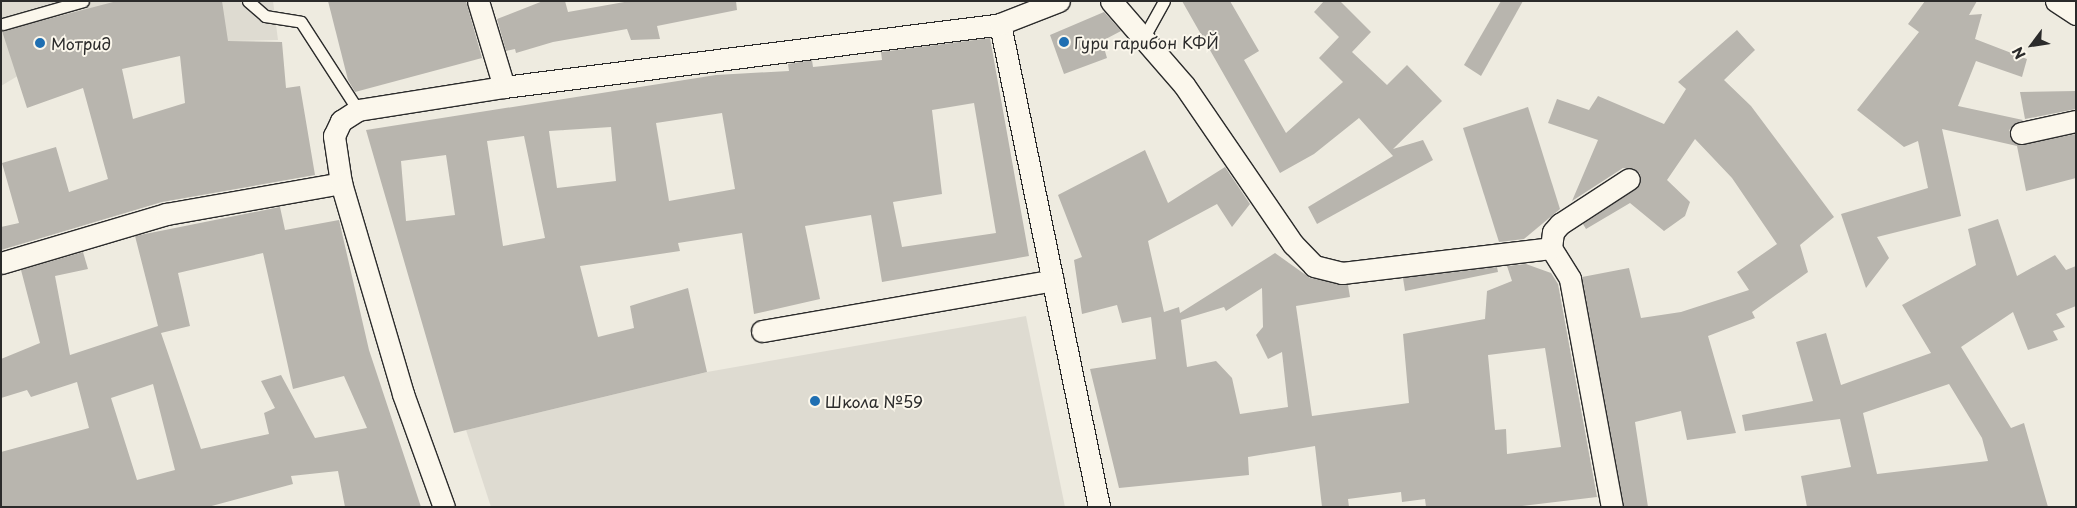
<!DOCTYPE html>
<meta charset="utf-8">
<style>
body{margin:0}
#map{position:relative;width:2077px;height:508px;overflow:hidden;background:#eeebe0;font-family:"Playpen Sans",sans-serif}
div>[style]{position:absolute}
.built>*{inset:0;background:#dedbd1}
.building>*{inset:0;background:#b8b5ae}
.roads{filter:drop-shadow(1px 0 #2b2b2b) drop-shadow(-1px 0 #2b2b2b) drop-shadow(0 1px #2b2b2b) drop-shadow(0 -1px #2b2b2b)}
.lane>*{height:11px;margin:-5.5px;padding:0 5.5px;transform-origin:5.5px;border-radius:5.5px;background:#fbf7ec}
.street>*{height:21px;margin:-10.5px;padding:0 10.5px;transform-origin:10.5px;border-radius:10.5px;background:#fbf7ec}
.dots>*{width:14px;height:14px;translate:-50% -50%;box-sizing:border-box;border:2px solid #fbf7ec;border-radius:50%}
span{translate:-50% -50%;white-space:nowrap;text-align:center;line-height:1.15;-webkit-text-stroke:4px #fbf7ec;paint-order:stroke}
.poi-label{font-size:16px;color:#2b2b2b}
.left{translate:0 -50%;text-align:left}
.frame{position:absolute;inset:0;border:2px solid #2b2b2b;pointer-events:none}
.north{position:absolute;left:2007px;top:20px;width:50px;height:50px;-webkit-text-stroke:4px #fbf7ec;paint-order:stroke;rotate:239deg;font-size:14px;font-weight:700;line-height:20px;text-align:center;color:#2b2b2b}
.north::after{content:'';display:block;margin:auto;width:18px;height:22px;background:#2b2b2b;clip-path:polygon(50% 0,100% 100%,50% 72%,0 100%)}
</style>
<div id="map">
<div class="built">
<i style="clip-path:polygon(1px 1px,273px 1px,278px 40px,71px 44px,1px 86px)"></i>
<i style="clip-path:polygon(1026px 316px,1065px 507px,491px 507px,466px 430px,707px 372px)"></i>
</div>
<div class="building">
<i style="clip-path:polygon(evenodd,117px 1px,222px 1px,228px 41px,282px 42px,286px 88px,300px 86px,315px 175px,162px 202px,1px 250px,1px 227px,19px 223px,2px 163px,56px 147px,69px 192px,108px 179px,83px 88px,27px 108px,2px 31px,117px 1px,180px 56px,185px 103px,133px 119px,122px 69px,180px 56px)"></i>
<i style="clip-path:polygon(328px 1px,466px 1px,482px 58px,355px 92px,348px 80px)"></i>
<i style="clip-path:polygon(543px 1px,565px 1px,568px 12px,630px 1px,736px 1px,737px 10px,657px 26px,660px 39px,631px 40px,627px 29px,553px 42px,516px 53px,515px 49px,506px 51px,497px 19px)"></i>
<i style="clip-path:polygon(1182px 1px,1230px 1px,1259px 51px,1244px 60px,1286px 133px,1343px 82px,1319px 58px,1339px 37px,1314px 12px,1324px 1px,1340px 1px,1371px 32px,1352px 52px,1387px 85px,1407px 65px,1442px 101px,1393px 149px,1423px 140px,1433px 160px,1317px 224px,1308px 207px,1393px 156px,1359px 118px,1314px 154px,1280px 173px)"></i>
<i style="clip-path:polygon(1501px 1px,1523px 1px,1481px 76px,1464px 65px)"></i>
<i style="clip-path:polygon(1925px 1px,1977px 1px,1969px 15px,1982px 14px,1975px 39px,2027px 59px,2022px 77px,1976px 61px,1958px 106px,2023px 120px,2009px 130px,2018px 145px,2076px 134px,2076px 178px,2026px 191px,2017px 146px,1942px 129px,1961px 216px,1877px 237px,1889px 258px,1866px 288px,1841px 214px,1928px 188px,1918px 141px,1904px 147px,1857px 110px,1919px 32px,1908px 24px)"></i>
<i style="clip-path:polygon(1104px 12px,1121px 31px,1102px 41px,1107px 58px,1064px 74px,1050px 35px)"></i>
<i style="clip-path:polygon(1737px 30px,1755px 50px,1724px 80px,1751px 106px,1834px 217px,1800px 245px,1808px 272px,1752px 312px,1755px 318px,1708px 336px,1736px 433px,1687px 440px,1681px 411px,1635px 422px,1648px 507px,1624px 507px,1582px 277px,1629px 268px,1641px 318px,1681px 312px,1749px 290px,1737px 272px,1777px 244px,1732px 178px,1695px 139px,1667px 180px,1690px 202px,1685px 216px,1664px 231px,1630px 203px,1586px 229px,1583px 224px,1636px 189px,1640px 173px,1623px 168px,1572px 201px,1598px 140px,1548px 123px,1557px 99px,1589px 110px,1598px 96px,1664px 124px,1686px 89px,1678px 82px)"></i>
<i style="clip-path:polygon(evenodd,990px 38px,1029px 256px,882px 282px,871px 215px,805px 226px,820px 299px,754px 314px,742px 233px,678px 243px,680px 251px,580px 266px,598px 337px,634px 328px,630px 306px,688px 288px,707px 372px,454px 433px,366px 130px,716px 75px,789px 71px,788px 64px,812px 60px,813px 67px,882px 60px,881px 52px,990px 38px,974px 103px,996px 233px,902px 247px,893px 202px,942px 194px,932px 110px,974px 103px,990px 38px,722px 113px,735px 189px,669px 201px,656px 123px,722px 113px,990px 38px,611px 127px,616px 181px,557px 188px,549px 131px,611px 127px,990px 38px,524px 136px,545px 238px,503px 246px,487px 141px,524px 136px,990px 38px,446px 155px,455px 215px,406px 221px,401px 161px,446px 155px)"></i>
<i style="clip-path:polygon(2076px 91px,2076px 109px,2025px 119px,2020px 92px)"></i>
<i style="clip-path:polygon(1528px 107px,1560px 209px,1524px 239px,1499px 242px,1463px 128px)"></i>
<i style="clip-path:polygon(evenodd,1145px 150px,1168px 203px,1225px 167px,1250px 204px,1232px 227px,1217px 204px,1148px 241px,1164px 312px,1179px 307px,1180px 313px,1275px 253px,1310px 278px,1348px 285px,1350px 297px,1296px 306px,1312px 416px,1409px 403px,1403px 334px,1485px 319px,1487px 291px,1512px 281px,1507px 266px,1526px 264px,1551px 273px,1558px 284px,1597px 497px,1514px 507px,1426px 507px,1425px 499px,1402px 502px,1401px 492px,1348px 499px,1349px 507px,1322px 507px,1315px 446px,1248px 457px,1249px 475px,1119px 488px,1090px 369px,1156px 359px,1151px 317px,1122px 323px,1117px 305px,1082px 314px,1074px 260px,1082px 257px,1058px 195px,1145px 150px,1262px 288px,1263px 327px,1256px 335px,1268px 359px,1282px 352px,1288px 407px,1240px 414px,1232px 378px,1216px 361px,1187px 367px,1181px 320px,1224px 307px,1226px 311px,1262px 288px,1145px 150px,1545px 348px,1561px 447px,1507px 454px,1506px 429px,1495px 430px,1488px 355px,1545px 348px)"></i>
<i style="clip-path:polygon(evenodd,280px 207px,285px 230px,339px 220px,369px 350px,421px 507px,345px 507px,338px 471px,291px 476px,293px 484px,208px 507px,1px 507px,1px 452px,89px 428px,77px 382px,31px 397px,27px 390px,1px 398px,1px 359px,40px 343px,21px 270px,83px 252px,88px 269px,55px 276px,70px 355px,158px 326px,135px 236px,280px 207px,263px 253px,293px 389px,344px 376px,367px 428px,315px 438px,281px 375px,261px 381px,275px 408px,264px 413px,269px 434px,201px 449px,161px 333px,190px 326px,178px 273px,263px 253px,280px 207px,153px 384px,175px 470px,137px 480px,111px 398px,153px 384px)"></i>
<i style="clip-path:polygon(evenodd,1998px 219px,2017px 276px,2055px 255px,2066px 270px,2076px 266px,2076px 306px,2056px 314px,2065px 327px,2053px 331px,2058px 340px,2028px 350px,2013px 312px,1961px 347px,2011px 428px,2024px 423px,2048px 507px,1807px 507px,1801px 476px,1851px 467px,1840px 419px,1745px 431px,1742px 415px,1813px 401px,1796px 342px,1826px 333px,1841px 385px,1931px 353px,1902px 305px,1976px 265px,1968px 229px,1998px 219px,1949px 384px,1982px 438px,1988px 461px,1877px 474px,1863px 413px,1949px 384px)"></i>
<i style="clip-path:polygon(1497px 267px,1498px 272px,1405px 291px,1403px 278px)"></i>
</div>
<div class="roads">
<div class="lane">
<i style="left:248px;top:1px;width:23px;rotate:41deg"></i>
<i style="left:265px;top:16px;width:36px;rotate:9deg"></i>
<i style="left:301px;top:22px;width:105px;rotate:57.1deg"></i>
<i style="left:3px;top:24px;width:83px;rotate:-16deg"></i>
<i style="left:1144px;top:37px;width:41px;rotate:-60.9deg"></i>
</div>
<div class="street">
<i style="left:478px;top:1px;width:90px;rotate:73.2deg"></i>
<i style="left:1111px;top:1px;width:111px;rotate:49deg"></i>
<i style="left:1184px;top:85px;width:193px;rotate:55.6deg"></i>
<i style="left:1293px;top:244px;width:30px;rotate:46deg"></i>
<i style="left:1314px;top:266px;width:29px;rotate:14deg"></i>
<i style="left:1342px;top:273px;width:210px;rotate:-6.8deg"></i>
<i style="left:1551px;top:248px;width:36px;rotate:58deg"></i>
<i style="left:1570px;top:279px;width:232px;rotate:79.6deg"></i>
<i style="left:2056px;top:1px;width:24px;rotate:33deg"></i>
<i style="left:1000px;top:24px;width:493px;rotate:78.4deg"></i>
<i style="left:2021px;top:133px;width:56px;rotate:-12.3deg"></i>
<i style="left:341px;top:183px;width:48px;rotate:-98.5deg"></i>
<i style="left:334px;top:136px;width:17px;rotate:-65deg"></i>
<i style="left:341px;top:121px;width:20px;rotate:-33deg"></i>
<i style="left:358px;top:110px;width:148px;rotate:-9deg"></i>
<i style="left:504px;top:87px;width:500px;rotate:-7.2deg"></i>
<i style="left:1000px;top:24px;width:63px;rotate:-21.3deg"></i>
<i style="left:1551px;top:248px;width:16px;rotate:-83deg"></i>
<i style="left:1553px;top:232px;width:11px;rotate:-49deg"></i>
<i style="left:1560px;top:224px;width:82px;rotate:-33.1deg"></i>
<i style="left:1px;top:263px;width:172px;rotate:-16.5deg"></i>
<i style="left:166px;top:214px;width:178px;rotate:-10deg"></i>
<i style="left:341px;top:183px;width:220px;rotate:73.6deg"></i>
<i style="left:403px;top:394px;width:120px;rotate:70.1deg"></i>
<i style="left:762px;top:331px;width:295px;rotate:-9.9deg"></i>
</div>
</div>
<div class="dots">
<i style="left:1064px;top:42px;background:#1f6fb2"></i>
<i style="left:40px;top:43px;background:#1f6fb2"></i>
<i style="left:815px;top:401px;background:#1f6fb2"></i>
</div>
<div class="poi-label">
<span class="left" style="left:1074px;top:42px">Гури гарибон КФЙ</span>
<span class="left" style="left:51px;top:43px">Мотрид</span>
<span class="left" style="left:825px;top:401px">Школа №59</span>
</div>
<div class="frame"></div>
<div class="north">N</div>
</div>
